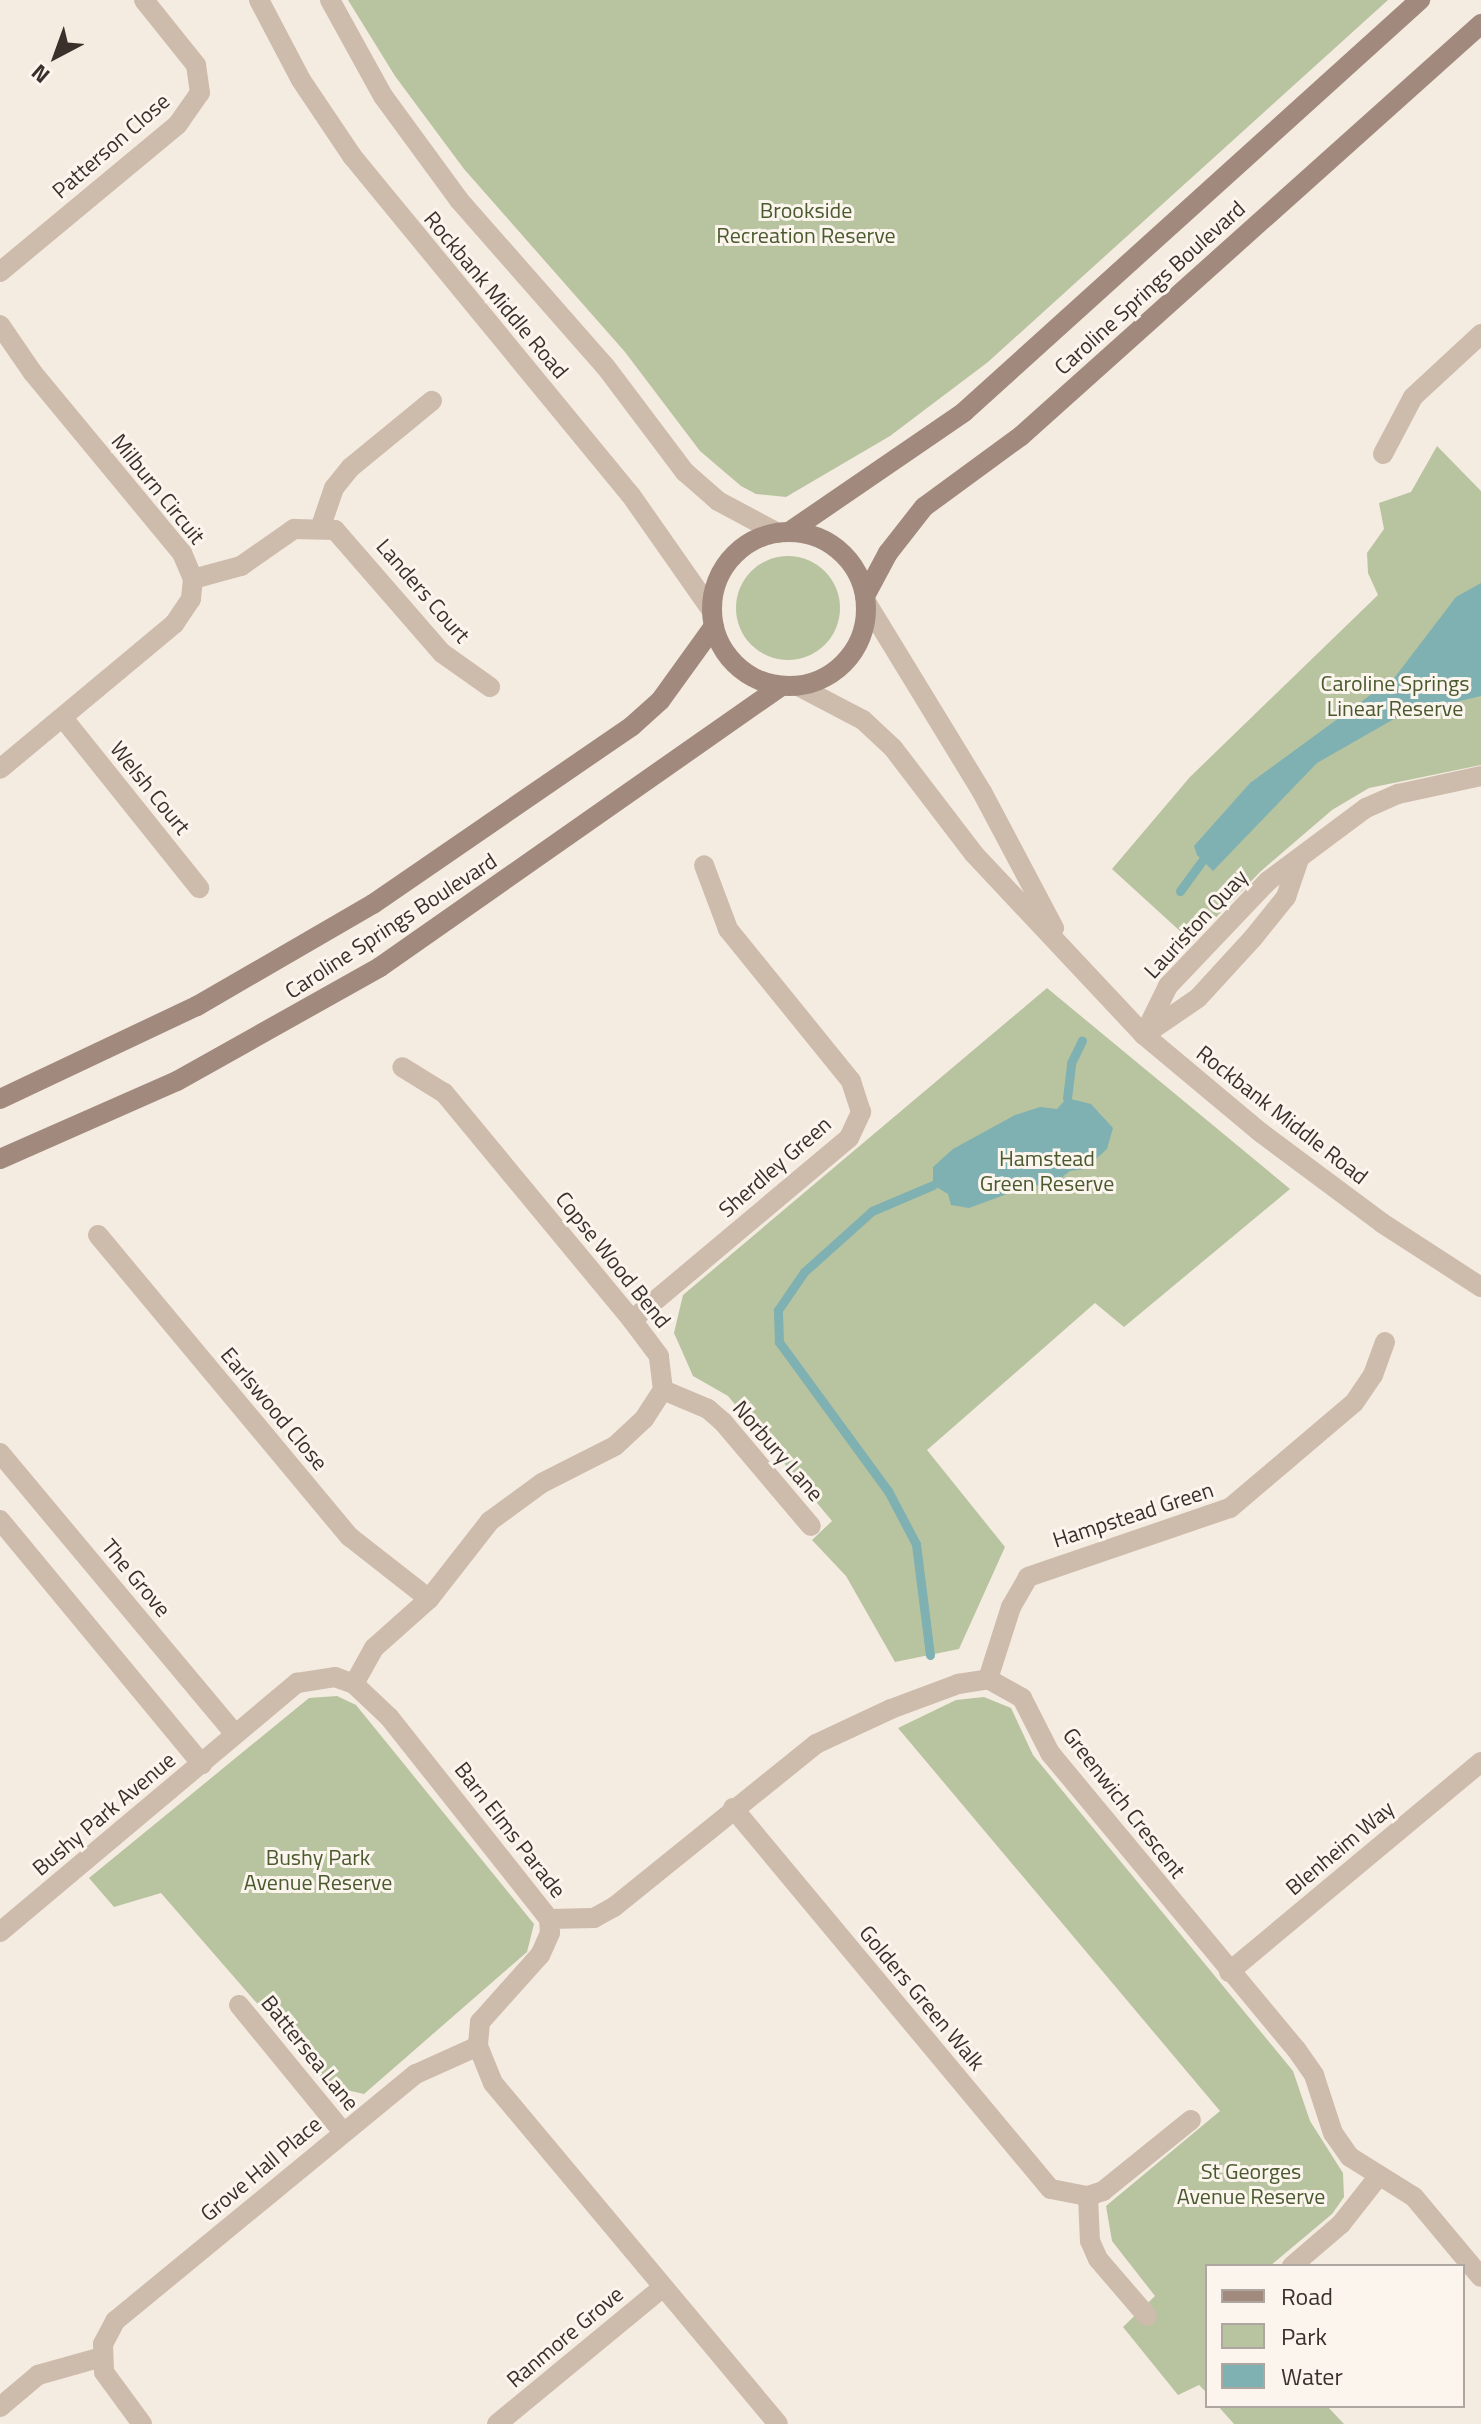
<!DOCTYPE html>
<style>
body{margin:0}
#map{position:relative;width:1481px;height:2424px;overflow:hidden;background:#f4ebe1;font-family:"Titillium Web",sans-serif}
div>[style]{position:absolute}
.green>*{inset:0;background:#b8c4a0}
.round{border-radius:50%}
.water>*{inset:0;background:#7fb0b2}
.stream>*{height:9px;margin:-4.5px;padding:0 4.5px;transform-origin:4.5px;border-radius:4.5px;background:#7fb0b2}
.minor>*{height:20px;margin:-10px;padding:0 10px;transform-origin:10px;border-radius:10px;background:#cdbbac}
.tertiary>*{height:20px;margin:-10px;padding:0 10px;transform-origin:10px;border-radius:10px;background:#cdbbac}
.secondary>*{height:20px;margin:-10px;padding:0 10px;transform-origin:10px;border-radius:10px;background:#a18a7d}
.secondary>.ring{margin:-10px;padding:0;box-sizing:content-box;background:none;border:20px solid #a18a7d;border-radius:50%}
span{translate:-50% -50%;white-space:nowrap;text-align:center;line-height:1.15;-webkit-text-stroke:6px #fbf5ee;paint-order:stroke}
.street-label{font-size:22px;color:#3b302b}
.park-label{font-size:22px;color:#4a5a2e}
.legend{position:absolute;left:1205px;top:2264px;width:260px;height:144px;box-sizing:border-box;background:#fbf5ee;border:2px solid #aea6a0;margin:0;padding:10px 14px;list-style:none;font-size:24px;color:#3b302b}
.legend li{display:flex;align-items:center;gap:16px;height:40px}
.legend b{width:40px;border:2px solid #aea6a0}
.north{position:absolute;left:16px;top:16px;width:80px;height:80px;-webkit-text-stroke:6px #fbf5ee;paint-order:stroke;rotate:221deg;font-size:22px;font-weight:700;line-height:32px;text-align:center;color:#3b302b}
.north::after{content:'';display:block;margin:auto;width:28px;height:36px;background:#3b302b;clip-path:polygon(50% 0,100% 100%,50% 72%,0 100%)}
</style>
<div id="map">
<div class="green">
<i style="clip-path:polygon(348px 0,1388px 0,988px 362px,890px 436px,786px 497px,756px 494px,741px 486px,700px 451px,625px 352px,464px 169px,395px 76px)"></i>
<i style="clip-path:polygon(1437px 446px,1481px 491px,1481px 765px,1369px 788px,1332px 810px,1261px 871px,1192px 942px,1112px 869px,1190px 777px,1378px 595px,1368px 573px,1367px 553px,1384px 529px,1379px 503px,1411px 492px)"></i>
<i class="round" style="left:736px;top:556px;width:104px;height:104px"></i>
<i style="clip-path:polygon(1047px 988px,1290px 1189px,1124px 1327px,1095px 1303px,927px 1450px,1005px 1547px,959px 1649px,895px 1662px,846px 1576px,812px 1540px,832px 1521px,728px 1396px,693px 1376px,674px 1333px,683px 1295px)"></i>
<i style="clip-path:polygon(337px 1696px,356px 1705px,534px 1924px,527px 1952px,364px 2094px,329px 2086px,161px 1893px,114px 1907px,89px 1878px,309px 1698px)"></i>
<i style="clip-path:polygon(984px 1697px,1011px 1708px,1033px 1755px,1293px 2071px,1310px 2121px,1343px 2173px,1344px 2197px,1332px 2214px,1270px 2266px,1207px 2266px,1207px 2393px,1199px 2385px,1178px 2395px,1123px 2327px,1155px 2296px,1112px 2241px,1106px 2206px,1220px 2111px,898px 1728px,956px 1700px)"></i>
<i style="clip-path:polygon(1218px 2406px,1327px 2406px,1344px 2424px,1234px 2424px)"></i>
</div>
<div class="water">
<i style="clip-path:polygon(1481px 583px,1481px 696px,1401px 715px,1317px 763px,1213px 871px,1197px 855px,1194px 846px,1250px 783px,1395px 677px,1456px 597px)"></i>
<i style="clip-path:polygon(1067px 1098px,1091px 1104px,1113px 1128px,1107px 1149px,1085px 1169px,1070px 1171px,1051px 1186px,1032px 1185px,969px 1208px,951px 1205px,948px 1194px,933px 1185px,933px 1167px,953px 1149px,1015px 1115px,1040px 1107px,1057px 1109px)"></i>
</div>
<div class="stream">
<i style="left:1180px;top:891px;width:37px;rotate:-54deg"></i>
<i style="left:1067px;top:1098px;width:35px;rotate:-83deg"></i>
<i style="left:1071px;top:1063px;width:25px;rotate:-64deg"></i>
<i style="left:930px;top:1655px;width:112px;rotate:-97.2deg"></i>
<i style="left:916px;top:1544px;width:60px;rotate:-117.8deg"></i>
<i style="left:888px;top:1491px;width:185px;rotate:-126.2deg"></i>
<i style="left:779px;top:1342px;width:32px;rotate:-92deg"></i>
<i style="left:778px;top:1310px;width:46px;rotate:-55.6deg"></i>
<i style="left:804px;top:1272px;width:91px;rotate:-41.9deg"></i>
<i style="left:872px;top:1211px;width:66px;rotate:-23.1deg"></i>
</div>
<div class="minor">
<i style="left:0;top:272px;width:231px;rotate:-39.7deg"></i>
<i style="left:178px;top:124px;width:38px;rotate:-55deg"></i>
<i style="left:200px;top:93px;width:28px;rotate:-98deg"></i>
<i style="left:196px;top:65px;width:83px;rotate:-128.7deg"></i>
<i style="left:0;top:325px;width:58px;rotate:55.5deg"></i>
<i style="left:33px;top:373px;width:234px;rotate:50.4deg"></i>
<i style="left:182px;top:553px;width:28px;rotate:67deg"></i>
<i style="left:193px;top:579px;width:20px;rotate:96deg"></i>
<i style="left:191px;top:599px;width:30px;rotate:124deg"></i>
<i style="left:174px;top:624px;width:226px;rotate:140.2deg"></i>
<i style="left:1383px;top:454px;width:64px;rotate:-62.2deg"></i>
<i style="left:1413px;top:397px;width:93px;rotate:-42.8deg"></i>
<i style="left:321px;top:526px;width:40px;rotate:-71.1deg"></i>
<i style="left:334px;top:488px;width:26px;rotate:-51deg"></i>
<i style="left:350px;top:468px;width:106px;rotate:-39.3deg"></i>
<i style="left:193px;top:579px;width:50px;rotate:-15.2deg"></i>
<i style="left:241px;top:566px;width:65px;rotate:-34.9deg"></i>
<i style="left:294px;top:529px;width:41px;rotate:1.4deg"></i>
<i style="left:335px;top:530px;width:163px;rotate:49deg"></i>
<i style="left:442px;top:653px;width:59px;rotate:35.3deg"></i>
<i style="left:63px;top:718px;width:218px;rotate:51.3deg"></i>
<i style="left:1144px;top:1035px;width:55px;rotate:-63.9deg"></i>
<i style="left:1168px;top:986px;width:145px;rotate:-46.4deg"></i>
<i style="left:1268px;top:881px;width:122px;rotate:-36.7deg"></i>
<i style="left:1366px;top:808px;width:35px;rotate:-24deg"></i>
<i style="left:1398px;top:794px;width:85px;rotate:-12.2deg"></i>
<i style="left:1144px;top:1035px;width:65px;rotate:-34.4deg"></i>
<i style="left:1198px;top:998px;width:81px;rotate:-47.5deg"></i>
<i style="left:1253px;top:938px;width:53px;rotate:-51.2deg"></i>
<i style="left:1286px;top:897px;width:37px;rotate:-71deg"></i>
<i style="left:98px;top:1235px;width:393px;rotate:50.2deg"></i>
<i style="left:350px;top:1537px;width:100px;rotate:38.1deg"></i>
<i style="left:632px;top:1320px;width:283px;rotate:-40deg"></i>
<i style="left:849px;top:1138px;width:29px;rotate:-65deg"></i>
<i style="left:861px;top:1112px;width:33px;rotate:-108deg"></i>
<i style="left:851px;top:1081px;width:196px;rotate:-129deg"></i>
<i style="left:728px;top:929px;width:68px;rotate:-110.6deg"></i>
<i style="left:663px;top:1390px;width:49px;rotate:22.9deg"></i>
<i style="left:708px;top:1409px;width:20px;rotate:41deg"></i>
<i style="left:723px;top:1422px;width:136px;rotate:49.8deg"></i>
<i style="left:0;top:1453px;width:366px;rotate:50.1deg"></i>
<i style="left:0;top:1520px;width:317px;rotate:50.4deg"></i>
<i style="left:988px;top:1679px;width:76px;rotate:-72.3deg"></i>
<i style="left:1011px;top:1607px;width:34px;rotate:-60deg"></i>
<i style="left:1028px;top:1577px;width:213px;rotate:-18.9deg"></i>
<i style="left:1230px;top:1508px;width:162px;rotate:-40.3deg"></i>
<i style="left:1354px;top:1403px;width:34px;rotate:-56deg"></i>
<i style="left:1373px;top:1375px;width:35px;rotate:-70deg"></i>
<i style="left:354px;top:1684px;width:41px;rotate:-60.9deg"></i>
<i style="left:374px;top:1648px;width:74px;rotate:-41.7deg"></i>
<i style="left:429px;top:1599px;width:99px;rotate:-52deg"></i>
<i style="left:490px;top:1521px;width:64px;rotate:-36.2deg"></i>
<i style="left:542px;top:1483px;width:82px;rotate:-26.9deg"></i>
<i style="left:615px;top:1446px;width:40px;rotate:-43deg"></i>
<i style="left:644px;top:1419px;width:35px;rotate:-57deg"></i>
<i style="left:663px;top:1390px;width:34px;rotate:-97deg"></i>
<i style="left:659px;top:1356px;width:45px;rotate:-126.9deg"></i>
<i style="left:632px;top:1320px;width:295px;rotate:-129.6deg"></i>
<i style="left:444px;top:1093px;width:49px;rotate:-148.2deg"></i>
<i style="left:733px;top:1808px;width:496px;rotate:50.2deg"></i>
<i style="left:1051px;top:2189px;width:38px;rotate:11deg"></i>
<i style="left:1088px;top:2196px;width:16px;rotate:-18deg"></i>
<i style="left:1103px;top:2191px;width:113px;rotate:-38.9deg"></i>
<i style="left:549px;top:1919px;width:45px;rotate:-1.3deg"></i>
<i style="left:594px;top:1918px;width:23px;rotate:-29deg"></i>
<i style="left:614px;top:1907px;width:260px;rotate:-38.9deg"></i>
<i style="left:816px;top:1744px;width:83px;rotate:-25deg"></i>
<i style="left:891px;top:1709px;width:72px;rotate:-20.5deg"></i>
<i style="left:958px;top:1684px;width:30px;rotate:-9deg"></i>
<i style="left:988px;top:1679px;width:39px;rotate:29deg"></i>
<i style="left:1022px;top:1698px;width:62px;rotate:63deg"></i>
<i style="left:1050px;top:1753px;width:385px;rotate:50.3deg"></i>
<i style="left:1296px;top:2049px;width:32px;rotate:55deg"></i>
<i style="left:1314px;top:2075px;width:61px;rotate:71.9deg"></i>
<i style="left:1333px;top:2133px;width:29px;rotate:55deg"></i>
<i style="left:1350px;top:2157px;width:75px;rotate:32deg"></i>
<i style="left:1414px;top:2197px;width:104px;rotate:50.1deg"></i>
<i style="left:0;top:1932px;width:388px;rotate:-40deg"></i>
<i style="left:297px;top:1683px;width:38px;rotate:-9deg"></i>
<i style="left:335px;top:1677px;width:20px;rotate:20deg"></i>
<i style="left:354px;top:1684px;width:48px;rotate:43.3deg"></i>
<i style="left:389px;top:1717px;width:258px;rotate:51.6deg"></i>
<i style="left:549px;top:1919px;width:14px;rotate:86deg"></i>
<i style="left:550px;top:1933px;width:24px;rotate:114deg"></i>
<i style="left:540px;top:1955px;width:90px;rotate:131.8deg"></i>
<i style="left:480px;top:2022px;width:24px;rotate:95deg"></i>
<i style="left:478px;top:2046px;width:40px;rotate:68deg"></i>
<i style="left:493px;top:2083px;width:444px;rotate:50.1deg"></i>
<i style="left:1229px;top:1972px;width:328px;rotate:-39.8deg"></i>
<i style="left:239px;top:2005px;width:164px;rotate:50.7deg"></i>
<i style="left:1088px;top:2196px;width:45px;rotate:87.5deg"></i>
<i style="left:1090px;top:2241px;width:20px;rotate:66deg"></i>
<i style="left:1098px;top:2259px;width:75px;rotate:49.3deg"></i>
<i style="left:1292px;top:2266px;width:65px;rotate:-40.6deg"></i>
<i style="left:1341px;top:2224px;width:60px;rotate:-51.8deg"></i>
<i style="left:0;top:2407px;width:50px;rotate:-40.1deg"></i>
<i style="left:38px;top:2375px;width:66px;rotate:-15.7deg"></i>
<i style="left:142px;top:2424px;width:64px;rotate:-126.2deg"></i>
<i style="left:104px;top:2372px;width:28px;rotate:-92deg"></i>
<i style="left:103px;top:2344px;width:26px;rotate:-62deg"></i>
<i style="left:115px;top:2321px;width:389px;rotate:-39.4deg"></i>
<i style="left:416px;top:2074px;width:68px;rotate:-24.3deg"></i>
<i style="left:497px;top:2424px;width:215px;rotate:-39.5deg"></i>
</div>
<div class="tertiary">
<i style="left:259px;top:0;width:90px;rotate:62.3deg"></i>
<i style="left:301px;top:80px;width:92px;rotate:56.1deg"></i>
<i style="left:352px;top:156px;width:438px;rotate:50.6deg"></i>
<i style="left:630px;top:494px;width:143px;rotate:55deg"></i>
<i style="left:330px;top:0;width:110px;rotate:61.1deg"></i>
<i style="left:383px;top:96px;width:129px;rotate:53.8deg"></i>
<i style="left:459px;top:200px;width:221px;rotate:48.7deg"></i>
<i style="left:605px;top:366px;width:133px;rotate:53deg"></i>
<i style="left:685px;top:472px;width:44px;rotate:41.3deg"></i>
<i style="left:718px;top:501px;width:68px;rotate:28.1deg"></i>
<i style="left:866px;top:602px;width:223px;rotate:58.6deg"></i>
<i style="left:982px;top:792px;width:154px;rotate:62.1deg"></i>
<i style="left:798px;top:686px;width:73px;rotate:27.6deg"></i>
<i style="left:863px;top:720px;width:41px;rotate:43deg"></i>
<i style="left:893px;top:748px;width:133px;rotate:52.6deg"></i>
<i style="left:974px;top:854px;width:248px;rotate:46.8deg"></i>
<i style="left:1144px;top:1035px;width:151px;rotate:39.9deg"></i>
<i style="left:1260px;top:1132px;width:152px;rotate:36.7deg"></i>
<i style="left:1382px;top:1223px;width:118px;rotate:32.9deg"></i>
</div>
<div class="secondary">
<i style="left:789px;top:532px;width:212px;rotate:-34.4deg"></i>
<i style="left:964px;top:412px;width:615px;rotate:-42.1deg"></i>
<i class="ring" style="left:712px;top:532px;width:134px;height:134px"></i>
<i style="left:865px;top:596px;width:49px;rotate:-61.9deg"></i>
<i style="left:888px;top:553px;width:58px;rotate:-52deg"></i>
<i style="left:924px;top:507px;width:120px;rotate:-36.2deg"></i>
<i style="left:1021px;top:436px;width:618px;rotate:-41.85deg"></i>
<i style="left:0;top:1099px;width:218px;rotate:-25.3deg"></i>
<i style="left:197px;top:1006px;width:203px;rotate:-30.1deg"></i>
<i style="left:373px;top:904px;width:314px;rotate:-34.5deg"></i>
<i style="left:632px;top:726px;width:38px;rotate:-42deg"></i>
<i style="left:660px;top:701px;width:92px;rotate:-54.2deg"></i>
<i style="left:0;top:1159px;width:193px;rotate:-23.8deg"></i>
<i style="left:177px;top:1081px;width:233px;rotate:-29.3deg"></i>
<i style="left:380px;top:967px;width:490px;rotate:-35deg"></i>
</div>
<div class="street-label">
<span style="left:111px;top:146px;rotate:-41deg">Patterson Close</span>
<span style="left:1150px;top:288px;rotate:-42deg">Caroline Springs Boulevard</span>
<span style="left:496px;top:295px;rotate:50deg">Rockbank Middle Road</span>
<span style="left:158px;top:489px;rotate:51deg">Milburn Circuit</span>
<span style="left:423px;top:591px;rotate:49deg">Landers Court</span>
<span style="left:150px;top:788px;rotate:51deg">Welsh Court</span>
<span style="left:1196px;top:924px;rotate:-47deg">Lauriston Quay</span>
<span style="left:391px;top:926px;rotate:-33deg">Caroline Springs Boulevard</span>
<span style="left:1282px;top:1115px;rotate:38deg">Rockbank Middle Road</span>
<span style="left:775px;top:1167px;rotate:-41deg">Sherdley Green</span>
<span style="left:613px;top:1260px;rotate:51deg">Copse Wood Bend</span>
<span style="left:274px;top:1409px;rotate:50deg">Earlswood Close</span>
<span style="left:778px;top:1451px;rotate:49deg">Norbury Lane</span>
<span style="left:1133px;top:1515px;rotate:-18deg">Hampstead Green</span>
<span style="left:136px;top:1578px;rotate:50deg">The Grove</span>
<span style="left:1124px;top:1803px;rotate:52deg">Greenwich Crescent</span>
<span style="left:104px;top:1814px;rotate:-40deg">Bushy Park Avenue</span>
<span style="left:510px;top:1830px;rotate:52deg">Barn Elms Parade</span>
<span style="left:1340px;top:1848px;rotate:-40deg">Blenheim Way</span>
<span style="left:922px;top:1998px;rotate:50deg">Golders Green Walk</span>
<span style="left:310px;top:2053px;rotate:51deg">Battersea Lane</span>
<span style="left:261px;top:2169px;rotate:-40deg">Grove Hall Place</span>
<span style="left:565px;top:2337px;rotate:-40deg">Ranmore Grove</span>
</div>
<div class="park-label">
<span style="left:806px;top:223px">Brookside<br>Recreation Reserve</span>
<span style="left:1395px;top:696px">Caroline Springs<br>Linear Reserve</span>
<span style="left:1047px;top:1171px">Hamstead<br>Green Reserve</span>
<span style="left:318px;top:1870px">Bushy Park<br>Avenue Reserve</span>
<span style="left:1251px;top:2184px">St Georges<br>Avenue Reserve</span>
</div>
<ul class="legend">
<li><b style="height:10px;background:#a18a7d"></b>Road</li>
<li><b style="height:22px;background:#b8c4a0"></b>Park</li>
<li><b style="height:22px;background:#7fb0b2"></b>Water</li>
</ul>
<div class="north">N</div>
</div>
